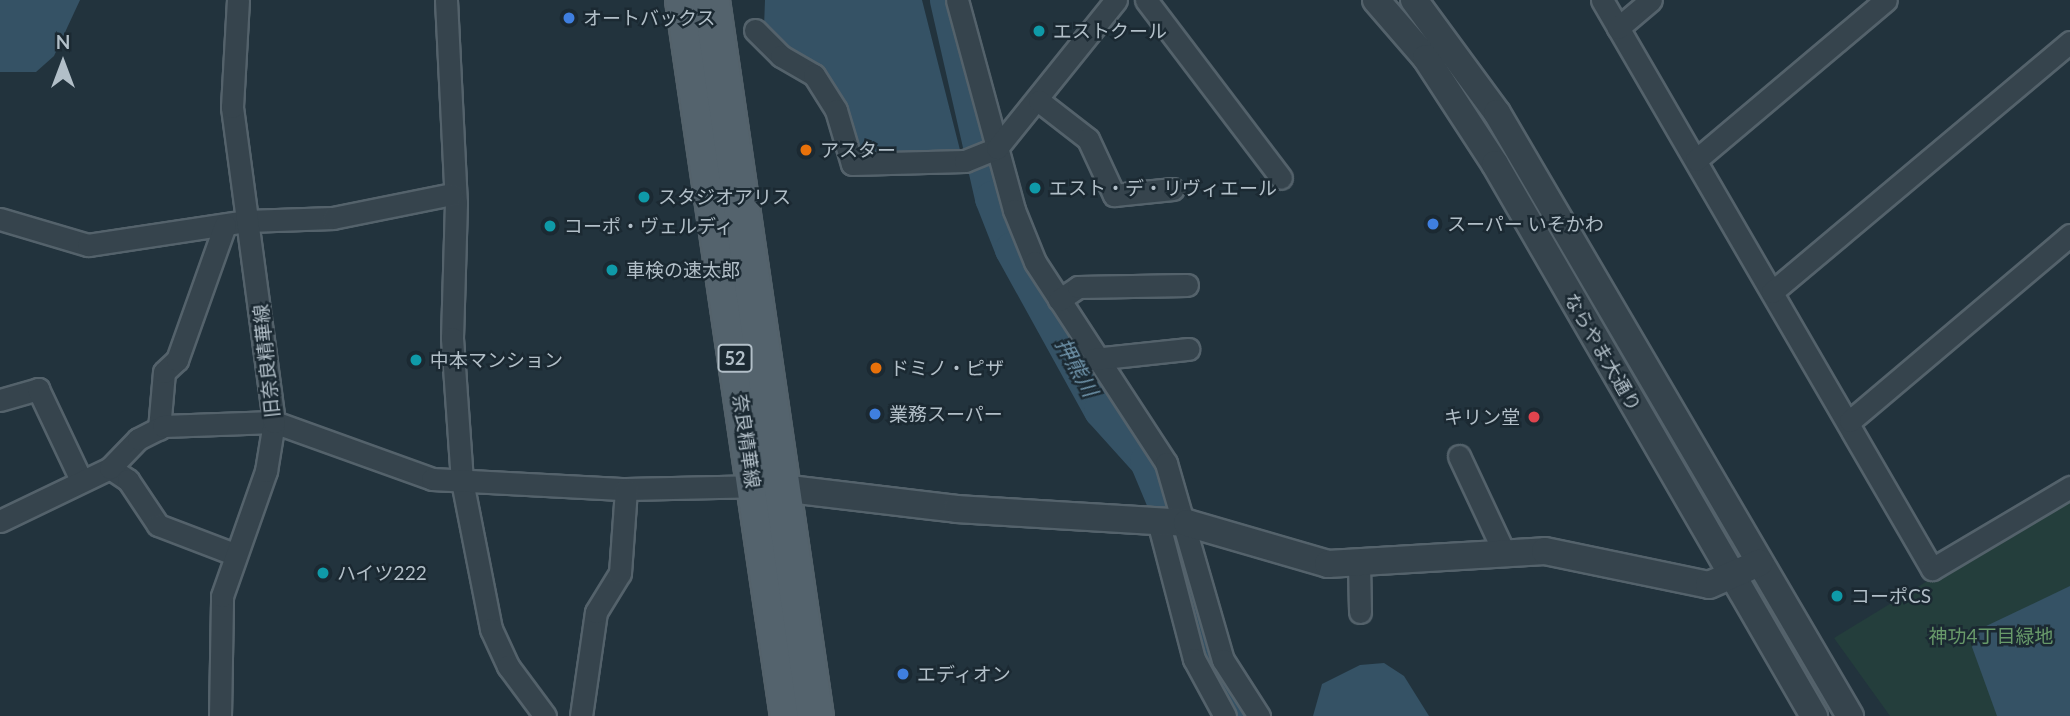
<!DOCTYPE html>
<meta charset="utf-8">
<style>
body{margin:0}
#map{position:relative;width:2070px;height:716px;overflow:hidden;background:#22333d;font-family:Lato,"Noto Sans JP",sans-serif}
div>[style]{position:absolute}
.green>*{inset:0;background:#243e3c}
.water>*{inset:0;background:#355265}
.river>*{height:35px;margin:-17.5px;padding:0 17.5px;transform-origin:17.5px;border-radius:17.5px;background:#355265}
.roads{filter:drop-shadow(2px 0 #54626b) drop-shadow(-2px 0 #54626b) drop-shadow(0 2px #54626b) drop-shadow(0 -2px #54626b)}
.minor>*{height:21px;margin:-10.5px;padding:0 10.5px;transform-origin:10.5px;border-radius:10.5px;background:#36444d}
.tertiary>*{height:26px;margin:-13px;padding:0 13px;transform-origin:13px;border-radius:13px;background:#36444d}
.primary>*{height:35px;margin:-17.5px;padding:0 17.5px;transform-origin:17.5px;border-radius:17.5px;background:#54636d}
.dots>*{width:19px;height:19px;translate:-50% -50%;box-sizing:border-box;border:4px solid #1b2932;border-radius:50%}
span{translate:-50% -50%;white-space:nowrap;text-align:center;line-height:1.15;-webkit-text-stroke:5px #1b2932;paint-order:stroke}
.shield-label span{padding:2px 5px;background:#1b2932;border:2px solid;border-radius:5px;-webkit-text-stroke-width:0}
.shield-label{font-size:18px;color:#b2bfc8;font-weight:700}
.poi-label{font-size:19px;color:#b2bfc8}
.left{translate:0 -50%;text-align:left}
.right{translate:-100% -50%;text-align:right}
.street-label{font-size:19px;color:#b2bfc8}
.park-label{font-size:19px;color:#689a6a}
.water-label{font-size:21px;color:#7196ad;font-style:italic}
.north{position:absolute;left:28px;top:28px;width:70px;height:70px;-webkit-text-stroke:5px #1b2932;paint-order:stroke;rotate:0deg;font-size:19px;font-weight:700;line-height:28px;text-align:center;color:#b2bfc8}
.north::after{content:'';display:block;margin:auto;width:24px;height:32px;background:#b2bfc8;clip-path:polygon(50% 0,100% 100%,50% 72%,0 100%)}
</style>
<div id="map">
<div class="green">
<i style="clip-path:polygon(2070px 494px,2070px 716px,1890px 716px,1834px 638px)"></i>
</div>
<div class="water">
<i style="clip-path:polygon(0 0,80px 0,54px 56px,36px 72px,0 72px)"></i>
<i style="clip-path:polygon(765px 0,922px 0,960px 150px,860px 155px,834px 87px,764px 27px)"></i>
<i style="clip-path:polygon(2070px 586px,2070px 716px,1997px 716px,1972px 647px,1982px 628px)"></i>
<i style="clip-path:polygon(1384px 663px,1404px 676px,1429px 716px,1313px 716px,1322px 684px,1360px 665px)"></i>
</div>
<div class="river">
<i style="left:947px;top:0;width:203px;rotate:77.2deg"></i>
<i style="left:992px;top:198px;width:55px;rotate:68.6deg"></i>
<i style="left:1012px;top:249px;width:184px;rotate:61.1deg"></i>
<i style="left:1101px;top:410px;width:69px;rotate:48deg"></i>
<i style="left:1147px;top:461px;width:73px;rotate:67.3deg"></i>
<i style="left:1175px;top:528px;width:132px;rotate:78.2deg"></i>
<i style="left:1202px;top:657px;width:70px;rotate:57.9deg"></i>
</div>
<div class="roads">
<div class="minor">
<i style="left:446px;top:0;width:203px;rotate:87.2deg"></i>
<i style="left:456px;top:203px;width:135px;rotate:91.7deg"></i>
<i style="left:452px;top:338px;width:143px;rotate:86deg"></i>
<i style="left:462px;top:481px;width:151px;rotate:78.9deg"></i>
<i style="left:491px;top:629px;width:41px;rotate:65.3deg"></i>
<i style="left:508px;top:666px;width:62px;rotate:53.5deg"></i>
<i style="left:957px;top:0;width:218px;rotate:74.8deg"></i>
<i style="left:1014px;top:210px;width:56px;rotate:68deg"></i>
<i style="left:1035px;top:262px;width:240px;rotate:56.9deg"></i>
<i style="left:1166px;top:463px;width:205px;rotate:73.9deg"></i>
<i style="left:1223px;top:660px;width:67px;rotate:57.3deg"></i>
<i style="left:1146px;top:0;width:223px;rotate:52.8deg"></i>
<i style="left:1602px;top:0;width:658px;rotate:59.89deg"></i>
<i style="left:1932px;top:569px;width:161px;rotate:-30.7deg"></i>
<i style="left:1618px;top:28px;width:43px;rotate:-40.3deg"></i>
<i style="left:755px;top:30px;width:37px;rotate:45deg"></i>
<i style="left:781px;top:56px;width:38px;rotate:30deg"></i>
<i style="left:814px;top:75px;width:41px;rotate:57.8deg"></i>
<i style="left:836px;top:110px;width:56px;rotate:73.5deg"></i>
<i style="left:852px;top:164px;width:113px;rotate:-1.5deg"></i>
<i style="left:965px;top:161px;width:35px;rotate:-22deg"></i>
<i style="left:997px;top:148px;width:190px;rotate:-51.2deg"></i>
<i style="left:1039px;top:101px;width:62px;rotate:37.8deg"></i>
<i style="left:1088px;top:139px;width:62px;rotate:65.1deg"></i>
<i style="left:1114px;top:195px;width:59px;rotate:-5.8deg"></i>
<i style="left:1696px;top:160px;width:248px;rotate:-40.1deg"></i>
<i style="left:0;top:219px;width:92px;rotate:16.5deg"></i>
<i style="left:88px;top:245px;width:161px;rotate:-8.6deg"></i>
<i style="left:247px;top:221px;width:86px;rotate:-2deg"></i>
<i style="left:333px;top:218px;width:121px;rotate:-11.4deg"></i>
<i style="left:1772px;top:292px;width:389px;rotate:-40deg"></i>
<i style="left:1059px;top:300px;width:23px;rotate:-34deg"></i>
<i style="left:1078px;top:287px;width:109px;rotate:-1.1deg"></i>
<i style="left:1094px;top:359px;width:95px;rotate:-6.1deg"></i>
<i style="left:0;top:400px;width:40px;rotate:-16deg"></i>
<i style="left:38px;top:389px;width:101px;rotate:64.7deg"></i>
<i style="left:1850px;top:421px;width:288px;rotate:-40.2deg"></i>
<i style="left:159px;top:429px;width:57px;rotate:-85deg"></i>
<i style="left:164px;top:372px;width:18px;rotate:-43deg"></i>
<i style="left:177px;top:360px;width:143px;rotate:-70.4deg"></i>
<i style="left:1459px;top:456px;width:106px;rotate:64.9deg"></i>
<i style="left:110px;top:468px;width:22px;rotate:34deg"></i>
<i style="left:128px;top:480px;width:54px;rotate:56.3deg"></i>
<i style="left:158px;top:525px;width:81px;rotate:20.9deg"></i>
<i style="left:0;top:521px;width:122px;rotate:-25.7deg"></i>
<i style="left:110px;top:468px;width:40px;rotate:-46deg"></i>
<i style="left:138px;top:439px;width:28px;rotate:-27deg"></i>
<i style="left:163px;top:426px;width:111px;rotate:-2.1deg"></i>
<i style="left:274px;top:422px;width:168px;rotate:19.8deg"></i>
<i style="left:432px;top:479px;width:194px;rotate:3deg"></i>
<i style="left:626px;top:489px;width:138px;rotate:-1.2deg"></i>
<i style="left:1158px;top:521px;width:143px;rotate:75.4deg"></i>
<i style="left:1194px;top:659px;width:65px;rotate:61.5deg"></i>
<i style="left:1359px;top:563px;width:49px;rotate:88.8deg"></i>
<i style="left:220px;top:716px;width:120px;rotate:-89deg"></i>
<i style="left:222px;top:596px;width:133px;rotate:-70.6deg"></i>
<i style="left:266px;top:471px;width:50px;rotate:-80.7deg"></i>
<i style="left:274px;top:422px;width:318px;rotate:-97.6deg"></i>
<i style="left:232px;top:107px;width:107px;rotate:-86.8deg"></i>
<i style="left:581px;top:716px;width:105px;rotate:-81.8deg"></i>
<i style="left:596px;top:612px;width:46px;rotate:-58.4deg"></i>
<i style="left:620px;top:573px;width:84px;rotate:-85.9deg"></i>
</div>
<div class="tertiary">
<i style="left:1376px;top:0;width:77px;rotate:49.2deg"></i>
<i style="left:1426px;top:58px;width:126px;rotate:56.9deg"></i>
<i style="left:1495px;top:164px;width:638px;rotate:59.98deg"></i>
<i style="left:1414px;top:0;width:140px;rotate:53.7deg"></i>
<i style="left:1497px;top:113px;width:699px;rotate:59.66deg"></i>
<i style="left:781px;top:488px;width:177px;rotate:6.8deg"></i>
<i style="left:957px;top:509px;width:230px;rotate:3.5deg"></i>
<i style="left:1187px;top:523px;width:147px;rotate:16.2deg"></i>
<i style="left:1328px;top:564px;width:217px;rotate:-3.4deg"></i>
<i style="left:1545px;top:551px;width:167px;rotate:11.7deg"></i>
<i style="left:1709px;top:585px;width:55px;rotate:-23.7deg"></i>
</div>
<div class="primary">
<i style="left:683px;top:0;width:724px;rotate:81.66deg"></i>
<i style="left:711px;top:0;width:724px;rotate:81.74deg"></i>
</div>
</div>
<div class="dots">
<i style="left:569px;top:18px;background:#3f7fe0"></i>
<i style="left:1039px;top:31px;background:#0f9aa8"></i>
<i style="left:806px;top:150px;background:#e8710a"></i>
<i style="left:1035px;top:188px;background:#0f9aa8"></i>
<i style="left:644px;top:197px;background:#0f9aa8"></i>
<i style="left:1433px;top:224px;background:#3f7fe0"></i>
<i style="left:550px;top:226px;background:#0f9aa8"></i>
<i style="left:612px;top:270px;background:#0f9aa8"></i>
<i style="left:416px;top:360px;background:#0f9aa8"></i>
<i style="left:876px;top:368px;background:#e8710a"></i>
<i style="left:875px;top:414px;background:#3f7fe0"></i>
<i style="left:1534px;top:417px;background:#e0444e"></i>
<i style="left:323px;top:573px;background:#0f9aa8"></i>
<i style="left:1837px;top:596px;background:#0f9aa8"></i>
<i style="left:903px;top:674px;background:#3f7fe0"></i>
</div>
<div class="shield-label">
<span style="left:735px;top:358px">52</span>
</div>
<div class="poi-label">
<span class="left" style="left:583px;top:18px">オートバックス</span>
<span class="left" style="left:1053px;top:31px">エストクール</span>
<span class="left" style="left:820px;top:150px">アスター</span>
<span class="left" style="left:1049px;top:188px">エスト・デ・リヴィエール</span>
<span class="left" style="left:658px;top:197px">スタジオアリス</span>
<span class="left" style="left:1447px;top:224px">スーパー いそかわ</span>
<span class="left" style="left:564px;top:226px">コーポ・ヴェルディ</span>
<span class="left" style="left:626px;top:270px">車検の速太郎</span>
<span class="left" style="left:430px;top:360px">中本マンション</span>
<span class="left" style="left:890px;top:368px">ドミノ・ピザ</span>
<span class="left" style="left:889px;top:414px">業務スーパー</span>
<span class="right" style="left:1520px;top:417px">キリン堂</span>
<span class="left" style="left:337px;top:573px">ハイツ222</span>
<span class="left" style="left:1851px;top:596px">コーポCS</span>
<span class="left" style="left:917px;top:674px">エディオン</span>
</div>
<div class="street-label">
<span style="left:1603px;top:352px;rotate:60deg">ならやま大通り</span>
<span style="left:266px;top:361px;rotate:-96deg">旧奈良精華線</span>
<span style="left:747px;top:441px;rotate:82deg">奈良精華線</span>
</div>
<div class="park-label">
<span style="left:1991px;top:636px">神功4丁目緑地</span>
</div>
<div class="water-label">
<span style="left:1077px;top:367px;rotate:61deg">押熊川</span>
</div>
<div class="north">N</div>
</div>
